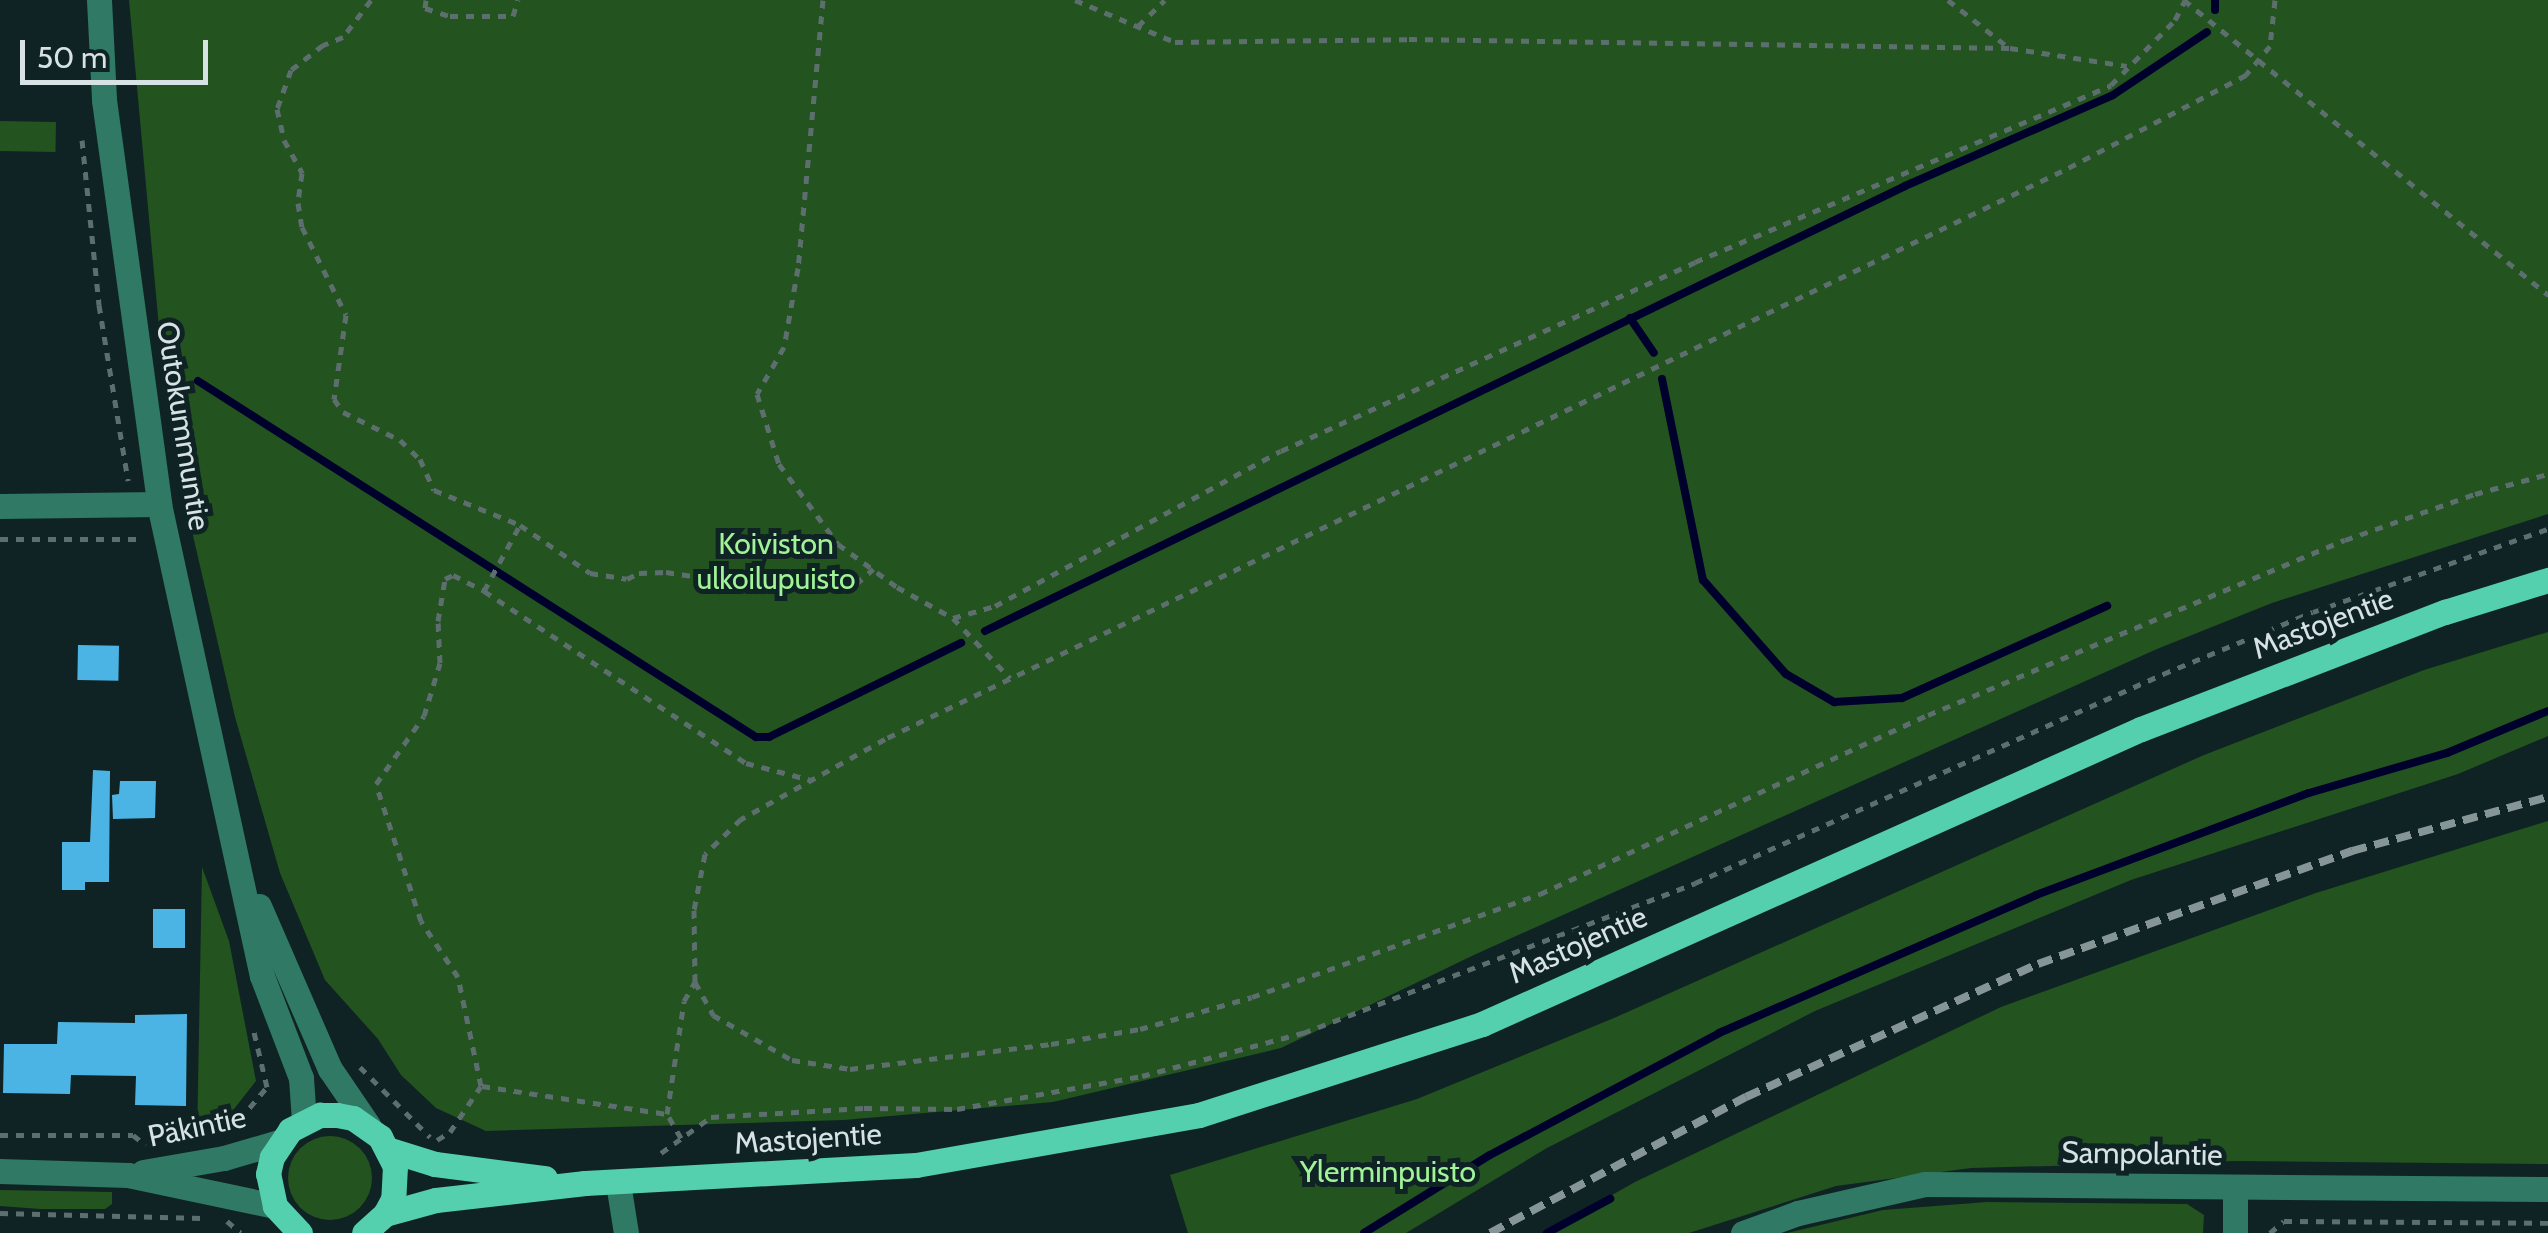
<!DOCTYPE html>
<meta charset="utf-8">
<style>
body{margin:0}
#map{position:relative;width:2548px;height:1233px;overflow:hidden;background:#0f2324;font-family:Cabin,sans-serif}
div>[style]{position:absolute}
.green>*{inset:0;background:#23531f;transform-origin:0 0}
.round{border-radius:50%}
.stream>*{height:8px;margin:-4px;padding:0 4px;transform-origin:4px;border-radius:4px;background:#00002c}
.building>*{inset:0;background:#4cb4e5;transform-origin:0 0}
.path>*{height:5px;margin-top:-2.5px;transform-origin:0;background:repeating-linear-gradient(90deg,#5d6e6f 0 8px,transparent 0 16px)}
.minor>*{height:25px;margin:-12.5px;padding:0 12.5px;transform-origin:12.5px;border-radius:12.5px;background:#307965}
.major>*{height:25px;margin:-12.5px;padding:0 12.5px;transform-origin:12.5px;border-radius:12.5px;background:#54d0ae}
.rail>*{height:8px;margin-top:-4px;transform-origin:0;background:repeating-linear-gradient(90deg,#869596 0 15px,transparent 0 23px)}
span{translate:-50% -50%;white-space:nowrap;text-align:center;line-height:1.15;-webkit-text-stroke:10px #0f2324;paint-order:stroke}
.street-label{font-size:30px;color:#d6e2e3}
.park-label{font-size:30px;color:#a0f497}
.scale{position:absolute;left:20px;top:40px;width:188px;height:45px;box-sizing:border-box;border:5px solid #d6e2e3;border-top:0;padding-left:12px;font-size:30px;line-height:35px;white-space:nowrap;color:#d6e2e3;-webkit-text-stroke:8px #0f2324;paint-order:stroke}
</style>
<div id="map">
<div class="green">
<i style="clip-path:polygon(129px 0,2548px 0,2548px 514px,2272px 603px,2157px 649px,1476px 954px,1281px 1048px,1053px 1102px,844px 1120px,486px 1131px,436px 1108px,401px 1075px,378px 1039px,325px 980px,280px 873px,235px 717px,191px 527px,162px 360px)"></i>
<i style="left:0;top:121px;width:56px;height:30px;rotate:1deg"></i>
<i style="clip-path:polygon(2548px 632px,2548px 736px,2458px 774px,2131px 880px,1815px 1011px,1547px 1148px,1406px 1233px,1188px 1233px,1170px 1175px,1417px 1099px,1614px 1018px,2204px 755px,2424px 670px)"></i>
<i style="clip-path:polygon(2548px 821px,2548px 1164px,2237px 1161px,1971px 1168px,1836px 1186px,1689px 1233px,1545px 1233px,1635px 1182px,2001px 1007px,2316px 893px)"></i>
<i style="clip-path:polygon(202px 867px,229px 941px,256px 1081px,223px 1123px,197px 1141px)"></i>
<i class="round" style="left:288px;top:1136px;width:84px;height:84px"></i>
<i style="clip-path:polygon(0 1190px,112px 1192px,112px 1204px,105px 1209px,40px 1209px,0 1206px)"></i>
<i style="clip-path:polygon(1987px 1202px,2187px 1204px,2204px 1215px,2203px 1233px,1787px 1233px,1883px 1210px)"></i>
</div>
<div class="stream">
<i style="left:2215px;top:10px;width:10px;rotate:-90deg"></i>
<i style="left:1630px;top:318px;width:42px;rotate:55.6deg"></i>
<i style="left:1662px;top:379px;width:205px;rotate:78.5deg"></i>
<i style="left:1703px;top:580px;width:125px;rotate:48.6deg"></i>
<i style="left:1786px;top:674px;width:56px;rotate:30.3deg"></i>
<i style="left:1834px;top:702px;width:68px;rotate:-3.4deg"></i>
<i style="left:1902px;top:698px;width:225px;rotate:-24.2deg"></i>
<i style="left:198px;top:381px;width:662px;rotate:32.54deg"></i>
<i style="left:756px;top:737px;width:13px"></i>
<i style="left:769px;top:737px;width:214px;rotate:-26.1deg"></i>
<i style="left:985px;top:631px;width:1022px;rotate:-25.81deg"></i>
<i style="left:1905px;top:186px;width:227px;rotate:-23.6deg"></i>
<i style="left:2113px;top:95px;width:113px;rotate:-33.8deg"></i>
<i style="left:1364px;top:1233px;width:148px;rotate:-31.8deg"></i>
<i style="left:1490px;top:1155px;width:259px;rotate:-28deg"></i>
<i style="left:1719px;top:1033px;width:346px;rotate:-23.5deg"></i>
<i style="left:2036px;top:895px;width:291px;rotate:-20.5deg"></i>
<i style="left:2309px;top:793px;width:144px;rotate:-16.2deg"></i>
<i style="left:2447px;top:753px;width:109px;rotate:-22.6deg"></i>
<i style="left:1547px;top:1233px;width:72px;rotate:-28.4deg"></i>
</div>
<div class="building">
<i style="left:78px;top:645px;width:41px;height:35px;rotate:1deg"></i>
<i style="clip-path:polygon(93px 770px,110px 771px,109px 882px,85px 882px,85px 890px,62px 890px,62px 842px,90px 842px)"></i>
<i style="clip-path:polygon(120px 781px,156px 781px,155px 818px,113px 819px,112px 795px,119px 794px)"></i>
<i style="left:153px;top:909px;width:32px;height:39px"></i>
<i style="clip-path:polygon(187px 1014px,186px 1106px,135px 1105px,136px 1076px,71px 1075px,70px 1094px,3px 1093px,4px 1044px,57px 1044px,58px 1022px,135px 1023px,135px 1015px)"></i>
</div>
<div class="path">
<i style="left:371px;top:0;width:46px;rotate:127.1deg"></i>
<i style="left:343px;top:37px;width:22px;rotate:158deg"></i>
<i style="left:323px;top:45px;width:41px;rotate:142deg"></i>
<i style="left:291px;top:70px;width:41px;rotate:109.7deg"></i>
<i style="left:277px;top:109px;width:32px;rotate:77deg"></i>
<i style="left:284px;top:140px;width:38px;rotate:61deg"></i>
<i style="left:302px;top:173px;width:30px;rotate:98deg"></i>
<i style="left:298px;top:203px;width:24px;rotate:81deg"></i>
<i style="left:302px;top:227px;width:98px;rotate:63.4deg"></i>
<i style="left:346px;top:315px;width:85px;rotate:98.1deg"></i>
<i style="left:334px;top:399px;width:16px;rotate:55deg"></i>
<i style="left:343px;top:412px;width:64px;rotate:26.2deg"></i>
<i style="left:400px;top:440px;width:28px;rotate:44deg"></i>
<i style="left:420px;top:459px;width:34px;rotate:66deg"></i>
<i style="left:434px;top:490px;width:93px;rotate:22.1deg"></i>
<i style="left:520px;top:525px;width:85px;rotate:34.4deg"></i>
<i style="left:590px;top:573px;width:37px;rotate:9deg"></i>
<i style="left:627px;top:579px;width:13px;rotate:-27deg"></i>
<i style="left:639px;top:573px;width:27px;rotate:-2deg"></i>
<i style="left:666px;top:572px;width:40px;rotate:8.5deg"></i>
<i style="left:706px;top:578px;width:18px;rotate:29deg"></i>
<i style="left:722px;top:587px;width:134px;rotate:-1.3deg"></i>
<i style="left:856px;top:584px;width:23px;rotate:-41deg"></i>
<i style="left:426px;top:0;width:8px;rotate:97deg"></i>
<i style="left:425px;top:8px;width:26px;rotate:18deg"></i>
<i style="left:450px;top:16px;width:63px"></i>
<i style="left:513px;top:16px;width:17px;rotate:-73deg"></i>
<i style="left:823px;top:0;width:269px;rotate:95.3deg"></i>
<i style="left:798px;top:268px;width:80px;rotate:100deg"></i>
<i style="left:784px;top:347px;width:54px;rotate:119.9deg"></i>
<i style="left:757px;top:394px;width:73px;rotate:72.6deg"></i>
<i style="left:779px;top:464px;width:99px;rotate:53.6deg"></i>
<i style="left:838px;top:544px;width:73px;rotate:36.1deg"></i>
<i style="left:897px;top:587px;width:64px;rotate:29deg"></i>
<i style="left:953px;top:618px;width:83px;rotate:46.5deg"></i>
<i style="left:1075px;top:0;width:108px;rotate:22.8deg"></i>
<i style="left:1175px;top:42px;width:234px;rotate:-0.7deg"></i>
<i style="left:1409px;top:39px;width:601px;rotate:0.86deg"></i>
<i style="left:2010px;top:48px;width:118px;rotate:8.7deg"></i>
<i style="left:1948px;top:0;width:76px;rotate:38.1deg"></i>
<i style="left:2184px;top:0;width:469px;rotate:39deg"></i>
<i style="left:2275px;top:0;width:46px;rotate:96.2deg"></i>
<i style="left:2270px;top:46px;width:38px;rotate:130deg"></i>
<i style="left:2246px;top:75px;width:208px;rotate:152.4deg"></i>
<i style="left:2062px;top:171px;width:1307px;rotate:154.24deg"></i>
<i style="left:885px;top:739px;width:165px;rotate:150.9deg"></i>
<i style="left:741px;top:819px;width:50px;rotate:135.8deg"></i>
<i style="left:705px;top:854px;width:57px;rotate:101.1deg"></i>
<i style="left:694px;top:910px;width:72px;rotate:89.2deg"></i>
<i style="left:695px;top:982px;width:38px;rotate:61deg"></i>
<i style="left:713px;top:1015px;width:91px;rotate:29.7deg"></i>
<i style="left:792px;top:1060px;width:59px;rotate:8.8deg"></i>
<i style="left:850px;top:1069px;width:203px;rotate:-7.1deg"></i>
<i style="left:1051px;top:1044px;width:90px;rotate:-9.6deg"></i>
<i style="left:1140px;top:1029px;width:116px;rotate:-15.9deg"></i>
<i style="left:1252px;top:997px;width:306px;rotate:-19.7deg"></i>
<i style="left:1540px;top:894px;width:427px;rotate:-24.8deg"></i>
<i style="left:1928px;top:715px;width:452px;rotate:-22.8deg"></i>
<i style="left:2345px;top:540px;width:138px;rotate:-19.5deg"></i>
<i style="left:2475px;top:494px;width:76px;rotate:-15.3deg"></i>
<i style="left:1138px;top:26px;width:37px;rotate:-44deg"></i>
<i style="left:82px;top:140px;width:166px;rotate:84.1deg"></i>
<i style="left:99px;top:305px;width:178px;rotate:80.6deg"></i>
<i style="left:0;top:539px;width:138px"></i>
<i style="left:484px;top:591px;width:75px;rotate:-61.4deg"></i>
<i style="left:953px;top:618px;width:44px;rotate:-15.9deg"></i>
<i style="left:995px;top:606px;width:325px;rotate:-28.5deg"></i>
<i style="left:1281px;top:451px;width:455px;rotate:-24.5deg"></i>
<i style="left:1695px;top:262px;width:452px;rotate:-23deg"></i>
<i style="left:2111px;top:85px;width:91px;rotate:-45.4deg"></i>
<i style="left:2175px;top:20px;width:22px;rotate:-63deg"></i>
<i style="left:360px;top:1067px;width:99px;rotate:45deg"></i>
<i style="left:482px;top:1086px;width:187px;rotate:8.6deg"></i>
<i style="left:229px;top:1132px;width:59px;rotate:-49.8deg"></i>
<i style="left:267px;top:1087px;width:61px;rotate:-103.3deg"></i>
<i style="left:0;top:1135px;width:133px"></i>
<i style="left:133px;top:1135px;width:16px;rotate:38deg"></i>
<i style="left:681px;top:1138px;width:28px;rotate:-120deg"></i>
<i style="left:667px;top:1114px;width:114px;rotate:-81.4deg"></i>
<i style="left:684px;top:1001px;width:22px;rotate:-60deg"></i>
<i style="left:437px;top:1140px;width:15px;rotate:-32deg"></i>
<i style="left:450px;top:1132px;width:55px;rotate:-56deg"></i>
<i style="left:481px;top:1086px;width:111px;rotate:-101.9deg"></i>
<i style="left:458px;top:977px;width:67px;rotate:-123.5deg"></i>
<i style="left:421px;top:921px;width:144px;rotate:-108.2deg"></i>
<i style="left:376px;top:784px;width:83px;rotate:-54.8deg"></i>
<i style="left:424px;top:716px;width:55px;rotate:-73.2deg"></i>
<i style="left:440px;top:663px;width:42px;rotate:-92.7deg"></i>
<i style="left:438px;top:621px;width:43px;rotate:-80.5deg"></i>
<i style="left:445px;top:579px;width:9px;rotate:-27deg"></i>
<i style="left:453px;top:575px;width:35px;rotate:27deg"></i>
<i style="left:484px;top:591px;width:313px;rotate:33.3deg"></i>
<i style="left:746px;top:763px;width:67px;rotate:14.7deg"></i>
<i style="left:661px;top:1153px;width:62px;rotate:-35.8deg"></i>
<i style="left:711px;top:1117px;width:153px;rotate:-3.4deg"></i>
<i style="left:864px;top:1108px;width:93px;rotate:0.6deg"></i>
<i style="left:957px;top:1109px;width:188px;rotate:-10.1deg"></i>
<i style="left:1142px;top:1076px;width:167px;rotate:-15deg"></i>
<i style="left:1303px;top:1033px;width:420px;rotate:-20.9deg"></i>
<i style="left:1695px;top:883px;width:513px;rotate:-24.06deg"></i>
<i style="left:2163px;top:674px;width:162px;rotate:-22.5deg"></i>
<i style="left:2313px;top:612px;width:249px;rotate:-19.5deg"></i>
<i style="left:0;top:1213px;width:202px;rotate:1.4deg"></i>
<i style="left:227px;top:1221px;width:18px;rotate:41deg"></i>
<i style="left:2270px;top:1233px;width:18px;rotate:-41deg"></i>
<i style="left:2284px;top:1221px;width:264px;rotate:0.4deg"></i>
</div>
<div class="minor">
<i style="left:99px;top:0;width:100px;rotate:87.1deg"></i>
<i style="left:104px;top:100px;width:408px;rotate:82.2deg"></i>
<i style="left:159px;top:504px;width:483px;rotate:77.7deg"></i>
<i style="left:262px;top:976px;width:109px;rotate:69.1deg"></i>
<i style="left:301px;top:1078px;width:43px;rotate:86deg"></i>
<i style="left:0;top:506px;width:159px;rotate:-0.7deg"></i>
<i style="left:259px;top:906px;width:178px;rotate:66.5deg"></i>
<i style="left:330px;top:1069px;width:68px;rotate:55.8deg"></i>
<i style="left:0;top:1171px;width:128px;rotate:1.8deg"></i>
<i style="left:128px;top:1175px;width:150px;rotate:11.9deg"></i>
<i style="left:143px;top:1172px;width:82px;rotate:-9.8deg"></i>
<i style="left:224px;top:1158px;width:57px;rotate:-16.2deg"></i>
<i style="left:618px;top:1183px;width:51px;rotate:80.9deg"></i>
<i style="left:1743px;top:1233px;width:59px;rotate:-20deg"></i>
<i style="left:1798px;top:1213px;width:130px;rotate:-12.9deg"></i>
<i style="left:1925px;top:1184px;width:623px;rotate:0.46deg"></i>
<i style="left:2235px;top:1233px;width:46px;rotate:-90deg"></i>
</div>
<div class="major">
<i style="left:390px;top:1150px;width:47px;rotate:17.3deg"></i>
<i style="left:435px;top:1164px;width:111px;rotate:7.3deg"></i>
<i style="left:385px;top:1214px;width:53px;rotate:-15.4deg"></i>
<i style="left:436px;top:1200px;width:150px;rotate:-6.5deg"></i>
<i style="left:585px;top:1183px;width:331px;rotate:-3.1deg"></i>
<i style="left:916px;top:1165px;width:287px;rotate:-10deg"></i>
<i style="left:1199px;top:1115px;width:297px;rotate:-17.8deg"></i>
<i style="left:1482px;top:1024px;width:722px;rotate:-24.12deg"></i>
<i style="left:2141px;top:729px;width:326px;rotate:-21.1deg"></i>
<i style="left:2445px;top:612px;width:108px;rotate:-17.3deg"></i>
<i style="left:300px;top:1233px;width:37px;rotate:-133deg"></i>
<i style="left:275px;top:1206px;width:33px;rotate:-102deg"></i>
<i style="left:268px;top:1174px;width:17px;rotate:-77deg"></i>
<i style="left:272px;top:1157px;width:32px;rotate:-56deg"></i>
<i style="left:290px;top:1130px;width:34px;rotate:-27deg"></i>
<i style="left:320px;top:1115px;width:17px"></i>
<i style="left:337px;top:1115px;width:16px;rotate:11deg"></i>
<i style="left:353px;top:1118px;width:33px;rotate:35deg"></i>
<i style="left:380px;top:1137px;width:33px;rotate:63deg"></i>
<i style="left:395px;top:1166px;width:33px;rotate:93deg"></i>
<i style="left:393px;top:1199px;width:17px;rotate:118deg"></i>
<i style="left:385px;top:1214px;width:28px;rotate:138deg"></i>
</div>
<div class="rail">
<i style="left:1490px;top:1233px;width:290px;rotate:-28deg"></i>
<i style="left:1746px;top:1097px;width:321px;rotate:-24.5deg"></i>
<i style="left:2038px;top:964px;width:334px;rotate:-19.8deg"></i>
<i style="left:2352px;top:851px;width:203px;rotate:-15.4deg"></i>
</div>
<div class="street-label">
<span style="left:183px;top:426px;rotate:81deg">Outokummuntie</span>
<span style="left:2323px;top:624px;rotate:-21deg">Mastojentie</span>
<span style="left:1578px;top:945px;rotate:-24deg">Mastojentie</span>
<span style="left:197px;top:1127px;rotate:-12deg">Päkintie</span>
<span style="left:808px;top:1139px;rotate:-4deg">Mastojentie</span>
<span style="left:2142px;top:1154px;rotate:1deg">Sampolantie</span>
</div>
<div class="park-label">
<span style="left:776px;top:561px">Koiviston<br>ulkoilupuisto</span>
<span style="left:1388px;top:1172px">Ylerminpuisto</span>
</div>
<div class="scale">50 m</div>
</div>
